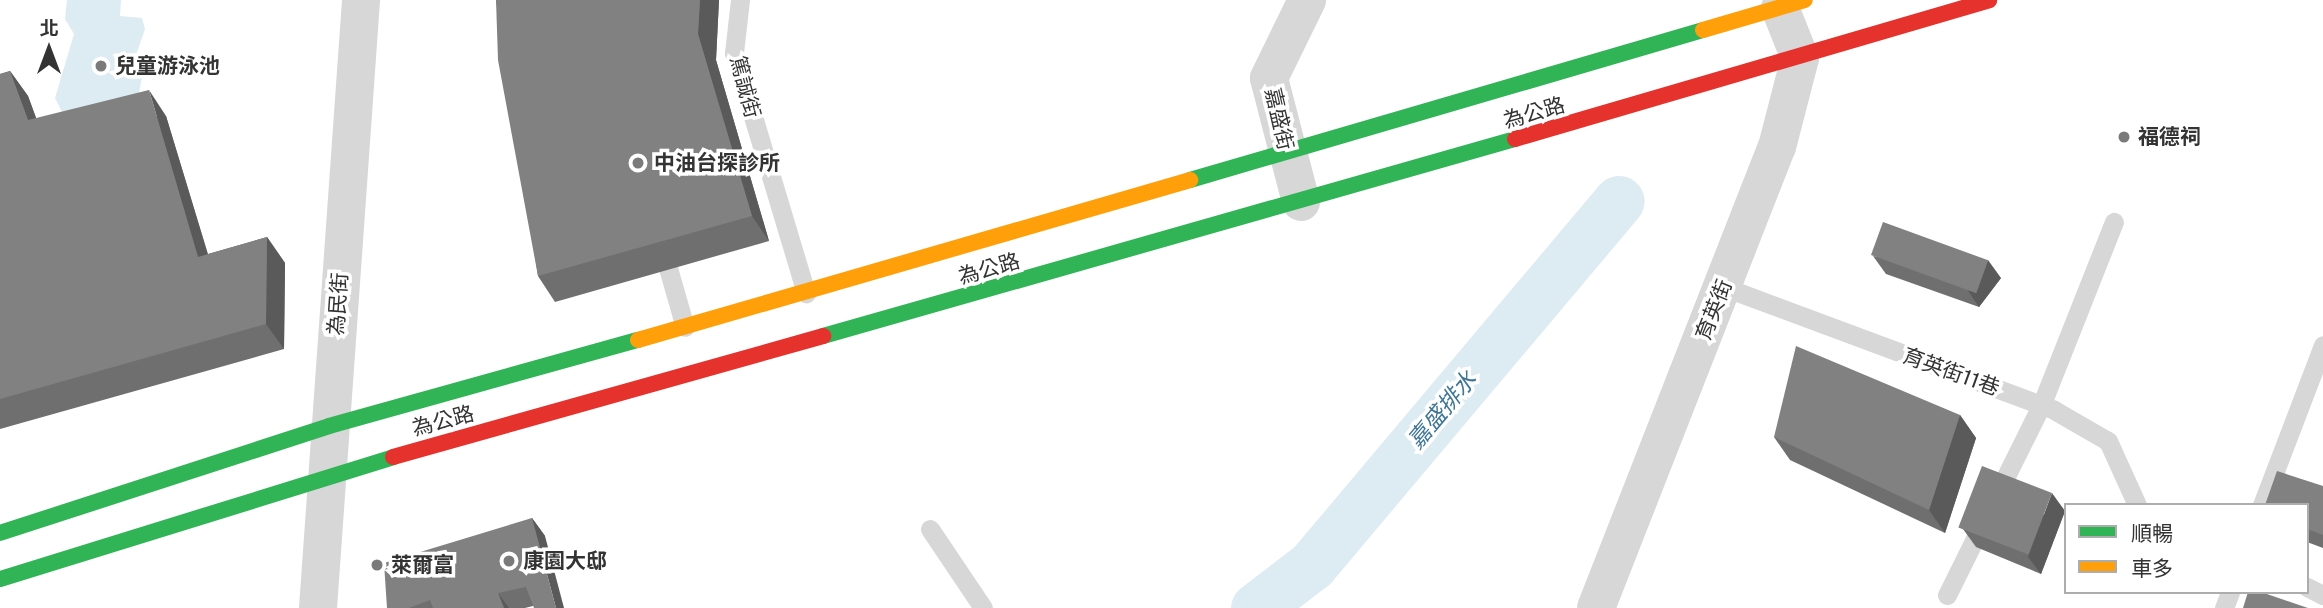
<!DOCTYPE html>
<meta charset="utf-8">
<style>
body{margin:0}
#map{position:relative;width:2323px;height:608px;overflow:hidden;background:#fff;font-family:"Public Sans","Noto Sans TC",sans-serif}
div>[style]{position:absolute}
.water>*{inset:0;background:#ddebf3}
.canal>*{height:51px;margin:-25.5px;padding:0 25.5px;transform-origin:25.5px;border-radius:25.5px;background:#ddebf3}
.lane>*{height:19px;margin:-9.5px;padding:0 9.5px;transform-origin:9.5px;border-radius:9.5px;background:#d7d7d7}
.street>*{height:38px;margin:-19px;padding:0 19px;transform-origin:19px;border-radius:19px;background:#d7d7d7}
.fast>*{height:16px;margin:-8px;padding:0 8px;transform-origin:8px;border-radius:8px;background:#30b455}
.slow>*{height:16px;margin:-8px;padding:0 8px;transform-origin:8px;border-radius:8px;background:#ff9f0a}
.jam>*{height:16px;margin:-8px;padding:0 8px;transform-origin:8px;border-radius:8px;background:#e5322d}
.wall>*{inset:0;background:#6f6f6f}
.shaded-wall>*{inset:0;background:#5a5a5a}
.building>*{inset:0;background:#818181;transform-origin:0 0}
.dots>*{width:19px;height:19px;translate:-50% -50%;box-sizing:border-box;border:4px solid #fff;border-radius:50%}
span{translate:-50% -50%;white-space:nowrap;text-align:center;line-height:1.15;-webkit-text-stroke:7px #fff;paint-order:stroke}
.poi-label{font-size:21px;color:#333;font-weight:700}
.left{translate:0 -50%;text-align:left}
.street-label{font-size:21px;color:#333}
.water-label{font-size:23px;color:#3f7597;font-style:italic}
.legend{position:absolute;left:2064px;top:503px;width:245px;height:91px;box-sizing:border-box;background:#fff;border:2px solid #adadad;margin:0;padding:9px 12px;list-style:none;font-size:21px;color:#333}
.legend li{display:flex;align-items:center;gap:14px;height:35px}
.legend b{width:35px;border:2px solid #adadad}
.north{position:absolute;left:14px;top:14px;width:70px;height:70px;-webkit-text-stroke:5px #fff;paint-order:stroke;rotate:0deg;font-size:19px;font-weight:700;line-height:28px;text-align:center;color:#333}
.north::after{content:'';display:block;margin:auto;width:24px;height:32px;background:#333;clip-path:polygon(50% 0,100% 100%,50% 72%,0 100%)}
</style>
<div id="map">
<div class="water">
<i style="clip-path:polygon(67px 0,121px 0,120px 16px,142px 18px,145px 29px,136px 55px,142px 77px,138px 98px,64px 116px,55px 98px,74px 34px,65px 19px)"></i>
</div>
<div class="canal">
<i style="left:1256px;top:608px;width:71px;rotate:-37.5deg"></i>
<i style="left:1312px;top:565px;width:476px;rotate:-49.9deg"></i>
</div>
<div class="lane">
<i style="left:740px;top:0;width:53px;rotate:96.5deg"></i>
<i style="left:734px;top:53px;width:251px;rotate:73.3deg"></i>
<i style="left:662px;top:247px;width:83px;rotate:74deg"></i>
<i style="left:1724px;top:287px;width:352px;rotate:20.4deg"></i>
<i style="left:2054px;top:410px;width:62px;rotate:29.9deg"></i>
<i style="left:2108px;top:441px;width:70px;rotate:65.6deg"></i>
<i style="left:2262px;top:505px;width:171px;rotate:-69.1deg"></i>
<i style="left:930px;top:529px;width:95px;rotate:56.1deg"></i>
<i style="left:2307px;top:587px;width:18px;rotate:27deg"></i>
<i style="left:1947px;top:595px;width:211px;rotate:-63.6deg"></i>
<i style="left:2041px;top:406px;width:198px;rotate:-68.4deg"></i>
<i style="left:2224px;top:608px;width:17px;rotate:-69deg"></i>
</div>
<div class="street">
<i style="left:1301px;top:202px;width:128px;rotate:-104.5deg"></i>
<i style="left:1269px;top:78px;width:87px;rotate:-64deg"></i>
<i style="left:318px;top:608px;width:610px;rotate:-85.95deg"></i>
<i style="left:1596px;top:608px;width:495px;rotate:-68.6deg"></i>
<i style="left:1777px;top:147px;width:92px;rotate:-75.5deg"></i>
<i style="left:1800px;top:58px;width:54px;rotate:-111.8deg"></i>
</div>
<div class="fast">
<i style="left:1190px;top:180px;width:534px;rotate:-16.3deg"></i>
<i style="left:823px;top:336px;width:719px;rotate:-15.89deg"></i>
<i style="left:0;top:533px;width:346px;rotate:-18deg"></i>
<i style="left:329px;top:426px;width:321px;rotate:-15.6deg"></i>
<i style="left:0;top:579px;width:412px;rotate:-17.2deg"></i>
</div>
<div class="slow">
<i style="left:1703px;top:30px;width:106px;rotate:-16.4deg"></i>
<i style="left:638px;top:340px;width:575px;rotate:-16.16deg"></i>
</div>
<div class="jam">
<i style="left:1515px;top:139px;width:494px;rotate:-16.3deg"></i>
<i style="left:393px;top:457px;width:447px;rotate:-15.7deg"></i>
</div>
<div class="wall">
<i style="clip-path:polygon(496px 0,719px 0,716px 60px,769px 241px,555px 302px,538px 276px)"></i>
<i style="clip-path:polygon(10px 71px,28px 96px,36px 118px,166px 116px,208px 254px,267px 237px,285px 263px,284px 349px,0 429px,0 74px)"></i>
<i style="clip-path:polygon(1873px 256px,2001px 278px,1979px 307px,1886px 274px)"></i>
<i style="clip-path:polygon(1960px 415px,1976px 438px,1945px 533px,1790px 460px,1774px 437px)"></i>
<i style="clip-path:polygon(2323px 486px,2323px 548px,2307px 542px,2307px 505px)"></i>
<i style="clip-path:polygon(2065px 511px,2041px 574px,1976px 547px,1963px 529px)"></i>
<i style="clip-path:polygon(532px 518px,545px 536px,533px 606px,525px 608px,387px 608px)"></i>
</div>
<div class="shaded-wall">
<i style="clip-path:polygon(700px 0,719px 0,716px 60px,769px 241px,752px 216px,698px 34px)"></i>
<i style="clip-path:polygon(10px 71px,28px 96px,46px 145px,28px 120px)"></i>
<i style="clip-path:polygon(149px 90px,166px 116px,216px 282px,198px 257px)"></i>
<i style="clip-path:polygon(267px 237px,285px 263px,284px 349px,266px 324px)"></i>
<i style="clip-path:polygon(1988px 260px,2001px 278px,1979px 307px,1967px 289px)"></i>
<i style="clip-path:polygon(1960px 415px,1976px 438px,1945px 533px,1929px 510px)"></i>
<i style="clip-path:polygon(2052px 493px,2065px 511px,2041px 574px,2028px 557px)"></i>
<i style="clip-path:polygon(532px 518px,545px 536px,564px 608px,556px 608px)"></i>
<i style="clip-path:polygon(498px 593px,509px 608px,504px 608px)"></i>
</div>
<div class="building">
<i style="clip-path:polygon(496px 0,700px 0,698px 34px,752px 216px,538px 276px,498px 60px)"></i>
<i style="clip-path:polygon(10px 71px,28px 120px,149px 90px,198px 257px,267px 237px,266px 324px,0 399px,0 74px)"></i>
<i style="left:1883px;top:222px;width:112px;height:35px;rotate:20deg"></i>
<i style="clip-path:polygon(1796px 346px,1960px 415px,1929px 510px,1774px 437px)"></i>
<i style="left:1982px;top:466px;width:75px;height:66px;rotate:21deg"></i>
<i style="clip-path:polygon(2277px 471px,2323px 486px,2323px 535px,2307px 529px,2307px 505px,2265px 505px)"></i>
<i style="clip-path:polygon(532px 518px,556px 608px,534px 608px,526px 587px,498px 593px,504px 608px,433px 608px,430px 600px,409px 608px,387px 608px,384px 563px)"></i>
<i style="clip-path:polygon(2248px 592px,2261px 592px,2308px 608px,2243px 608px)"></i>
</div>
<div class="dots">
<i style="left:101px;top:66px;background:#7a7a7a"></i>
<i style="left:2124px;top:137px;background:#7a7a7a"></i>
<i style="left:638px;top:163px;background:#7a7a7a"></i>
<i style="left:509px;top:561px;background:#7a7a7a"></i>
<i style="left:377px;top:565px;background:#7a7a7a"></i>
</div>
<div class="poi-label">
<span class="left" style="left:115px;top:66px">兒童游泳池</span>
<span class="left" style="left:2138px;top:137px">福德祠</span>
<span class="left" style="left:654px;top:163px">中油台探診所</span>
<span class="left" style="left:523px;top:561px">康園大邸</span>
<span class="left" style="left:391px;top:565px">萊爾富</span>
</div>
<div class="street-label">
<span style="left:745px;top:87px;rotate:75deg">篤誠街</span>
<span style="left:1534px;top:113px;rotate:-16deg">為公路</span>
<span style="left:1279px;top:119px;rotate:77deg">嘉盛街</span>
<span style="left:989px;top:269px;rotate:-16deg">為公路</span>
<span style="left:338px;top:304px;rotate:-86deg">為民街</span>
<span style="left:1714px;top:310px;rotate:-68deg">育英街</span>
<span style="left:1951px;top:372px;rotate:20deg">育英街11巷</span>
<span style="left:443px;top:421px;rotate:-15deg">為公路</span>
</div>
<div class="water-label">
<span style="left:1442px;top:410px;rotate:-50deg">嘉盛排水</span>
</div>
<ul class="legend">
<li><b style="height:9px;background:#30b455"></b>順暢</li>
<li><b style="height:9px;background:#ff9f0a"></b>車多</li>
</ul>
<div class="north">北</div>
</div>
